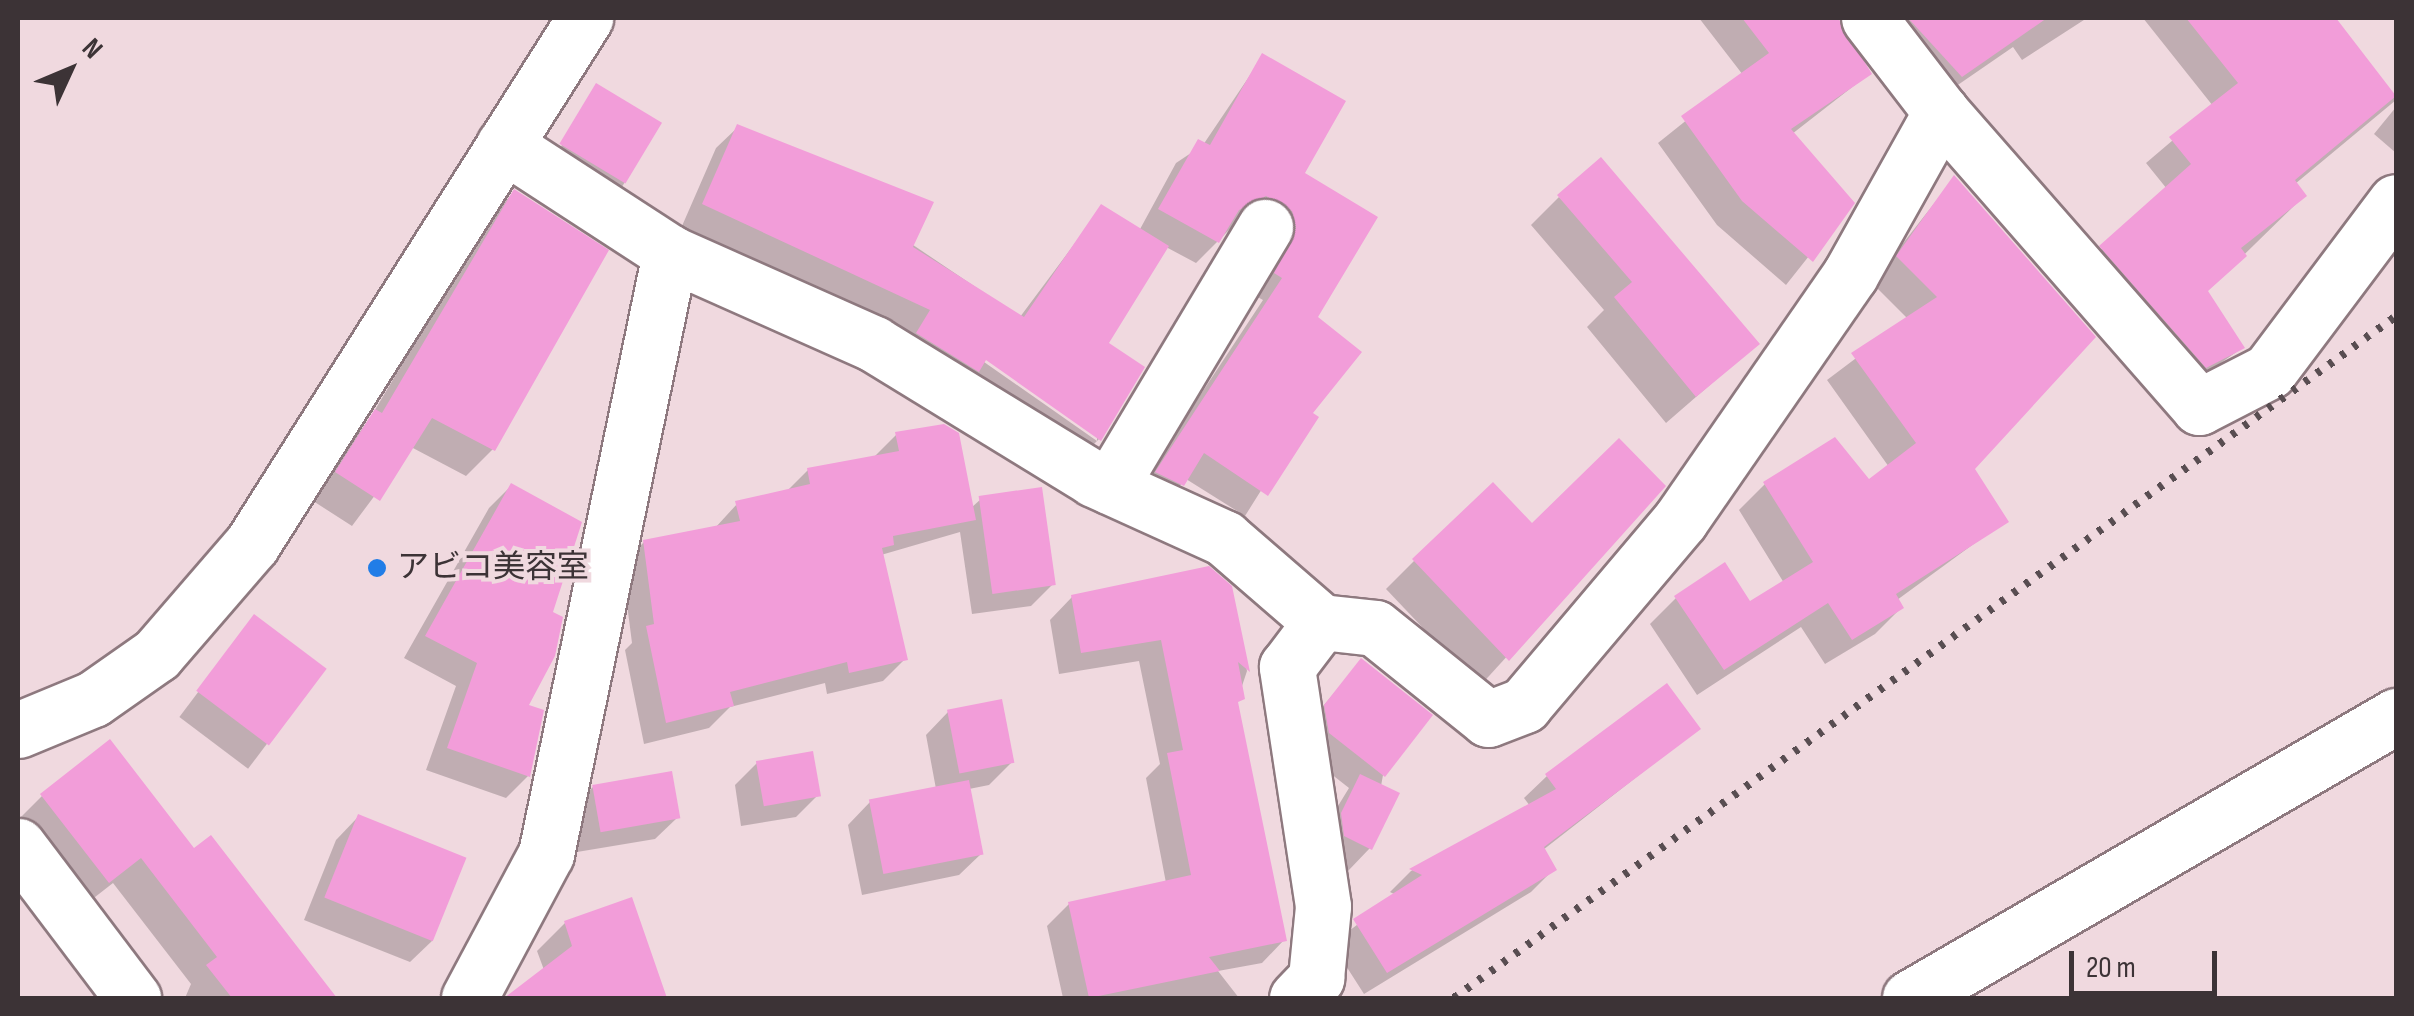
<!DOCTYPE html>
<meta charset="utf-8">
<style>
body{margin:0}
#map{position:relative;width:2414px;height:1016px;overflow:hidden;background:#f0d9df;font-family:"Sofia Sans Condensed","Noto Sans JP",sans-serif}
div>[style]{position:absolute}
.shadow>*{inset:0;background:#0003;transform-origin:0 0}
.building>*{inset:0;background:#f29dd9;transform-origin:0 0}
.roads{filter:drop-shadow(2px 0 #8e797f) drop-shadow(-2px 0 #8e797f) drop-shadow(0 2px #8e797f) drop-shadow(0 -2px #8e797f)}
.minor>*{height:55px;margin:-27.5px;padding:0 27.5px;transform-origin:27.5px;border-radius:27.5px;background:#fff}
.rail>*{height:8px;margin-top:-4px;transform-origin:0;background:repeating-linear-gradient(90deg,#584d51 0 5px,transparent 0 15px)}
.dots>*{width:28px;height:28px;translate:-50% -50%;box-sizing:border-box;border:5px solid #f0d9df;border-radius:50%}
span{translate:-50% -50%;white-space:nowrap;text-align:center;line-height:1.15;-webkit-text-stroke:8px #f0d9df;paint-order:stroke}
.poi-label{font-size:32px;color:#3c3336}
.left{translate:0 -50%;text-align:left}
.frame{position:absolute;inset:0;border:20px solid #3c3336;pointer-events:none}
.north{position:absolute;left:20px;top:20px;width:100px;height:100px;-webkit-text-stroke:8px #f0d9df;paint-order:stroke;rotate:46deg;font-size:28px;font-weight:700;line-height:40px;text-align:center;color:#3c3336}
.north::after{content:'';display:block;margin:auto;width:35px;height:45px;background:#3c3336;clip-path:polygon(50% 0,100% 100%,50% 72%,0 100%)}
.scale{position:absolute;left:2069px;top:951px;width:148px;height:45px;box-sizing:border-box;border:5px solid #3c3336;border-top:0;padding-left:12px;font-size:30px;line-height:35px;white-space:nowrap;color:#3c3336;-webkit-text-stroke:8px #f0d9df;paint-order:stroke}
</style>
<div id="map">
<div class="shadow">
<i style="clip-path:polygon(1699px 18px,1838px 18px,1869px 74px,1792px 134px,1851px 203px,1786px 285px,1717px 225px,1658px 143px,1743px 75px)"></i>
<i style="clip-path:polygon(1861px 18px,2087px 18px,2022px 60px,2013px 47px,1936px 100px)"></i>
<i style="clip-path:polygon(2143px 18px,2333px 18px,2396px 100px,2295px 184px,2304px 196px,2206px 292px,2242px 348px,2181px 391px,2077px 272px,2167px 189px,2146px 163px,2213px 106px)"></i>
<i style="clip-path:polygon(evenodd,1263px 56px,1301px 174px,1315px 317px,1309px 414px,1245px 516px,1186px 479px,1161px 506px,1135px 494px,1263px 300px,1254px 295px,1243px 216px,1196px 263px,1166px 247px,1106px 344px,1099px 439px,1077px 461px,896px 356px,911px 332px,682px 226px,716px 148px,738px 127px,1020px 317px,1102px 207px,1139px 231px,1176px 163px,1203px 145px,1263px 56px,977px 351px,1097px 435px,1097px 441px,974px 355px,977px 351px)"></i>
<i style="left:596px;top:86px;width:73px;height:99px;rotate:30deg"></i>
<i style="clip-path:polygon(2396px 107px,2396px 153px,2374px 134px)"></i>
<i style="clip-path:polygon(1954px 178px,1972px 469px,2005px 521px,1897px 600px,1901px 608px,1875px 634px,1825px 664px,1801px 627px,1697px 695px,1650px 624px,1676px 598px,1750px 604px,1784px 583px,1739px 510px,1765px 484px,1869px 482px,1889px 467px,1827px 380px,1908px 319px,1872px 283px)"></i>
<i style="clip-path:polygon(514px 192px,493px 449px,466px 476px,411px 447px,352px 526px,310px 499px,372px 415px,488px 219px)"></i>
<i style="clip-path:polygon(1559px 197px,1757px 344px,1666px 423px,1587px 327px,1604px 310px,1531px 225px)"></i>
<i style="clip-path:polygon(896px 435px,971px 508px,981px 499px,1053px 584px,1031px 606px,972px 614px,960px 532px,881px 555px,905px 659px,883px 681px,827px 694px,825px 683px,730px 707px,709px 728px,644px 744px,625px 650px,632px 643px,622px 565px,644px 542px,715px 528px,737px 504px,786px 492px,808px 470px,873px 458px)"></i>
<i style="clip-path:polygon(511px 486px,550px 613px,525px 707px,528px 776px,506px 798px,426px 770px,456px 686px,404px 658px,489px 508px)"></i>
<i style="clip-path:polygon(1662px 486px,1479px 687px,1386px 589px,1414px 561px)"></i>
<i style="clip-path:polygon(1230px 587px,1247px 671px,1236px 704px,1284px 940px,1262px 963px,1218px 971px,1239px 998px,1063px 998px,1047px 926px,1069px 904px,1166px 883px,1146px 778px,1160px 764px,1139px 661px,1059px 674px,1050px 620px,1072px 597px)"></i>
<i style="left:254px;top:618px;width:86px;height:124px;rotate:37deg"></i>
<i style="clip-path:polygon(1361px 661px,1383px 775px,1370px 848px,1348px 871px,1322px 858px,1319px 837px,1349px 788px,1307px 755px,1303px 730px)"></i>
<i style="clip-path:polygon(948px 712px,1012px 762px,989px 785px,969px 789px,982px 853px,959px 875px,862px 895px,848px 825px,870px 802px,936px 789px,926px 735px)"></i>
<i style="clip-path:polygon(1698px 729px,1543px 850px,1553px 870px,1531px 892px,1364px 994px,1332px 944px,1396px 895px,1390px 892px,1411px 871px,1530px 806px,1524px 798px,1547px 776px)"></i>
<i style="clip-path:polygon(757px 763px,818px 795px,796px 817px,741px 826px,735px 785px)"></i>
<i style="clip-path:polygon(594px 786px,678px 817px,655px 839px,571px 853px,571px 808px)"></i>
<i style="clip-path:polygon(42px 796px,194px 852px,210px 839px,332px 998px,185px 998px,191px 984px,113px 883px,81px 908px,18px 820px)"></i>
<i style="clip-path:polygon(358px 817px,433px 940px,410px 962px,304px 920px,336px 840px)"></i>
<i style="clip-path:polygon(631px 900px,665px 998px,506px 998px,544px 970px,537px 951px,565px 923px)"></i>
</div>
<div class="building">
<i style="clip-path:polygon(1742px 18px,1838px 18px,1872px 74px,1791px 129px,1855px 203px,1813px 262px,1742px 201px,1681px 116px,1769px 53px)"></i>
<i style="clip-path:polygon(1908px 18px,2047px 18px,1962px 77px)"></i>
<i style="clip-path:polygon(2186px 18px,2336px 18px,2396px 96px,2295px 180px,2307px 196px,2241px 248px,2247px 256px,2208px 291px,2245px 348px,2206px 368px,2099px 246px,2191px 164px,2169px 137px,2238px 83px)"></i>
<i style="clip-path:polygon(1262px 53px,1346px 101px,1305px 173px,1378px 217px,1318px 317px,1362px 352px,1313px 413px,1319px 417px,1268px 496px,1204px 453px,1184px 486px,1155px 472px,1282px 278px,1274px 273px,1296px 228px,1292px 211px,1266px 196px,1239px 210px,1219px 243px,1158px 209px,1198px 139px,1210px 145px)"></i>
<i style="left:596px;top:83px;width:77px;height:71px;rotate:31deg"></i>
<i style="clip-path:polygon(737px 124px,934px 202px,913px 247px,1024px 317px,1101px 204px,1169px 246px,1109px 343px,1145px 367px,1101px 441px,986px 360px,979px 372px,916px 333px,930px 310px,702px 204px)"></i>
<i style="clip-path:polygon(1601px 157px,1760px 344px,1696px 397px,1614px 297px,1632px 282px,1557px 195px)"></i>
<i style="clip-path:polygon(1954px 175px,2096px 337px,1975px 469px,2009px 522px,1896px 594px,1904px 608px,1852px 640px,1828px 603px,1724px 670px,1674px 596px,1725px 562px,1750px 601px,1813px 562px,1763px 482px,1835px 437px,1869px 479px,1916px 443px,1851px 353px,1937px 297px,1896px 256px)"></i>
<i style="clip-path:polygon(514px 189px,609px 250px,495px 451px,432px 418px,380px 501px,335px 472px,375px 409px,382px 413px)"></i>
<i style="clip-path:polygon(944px 424px,959px 433px,976px 520px,893px 536px,894px 545px,882px 548px,908px 660px,849px 673px,847px 662px,730px 692px,734px 706px,666px 723px,646px 626px,654px 624px,643px 540px,740px 521px,735px 501px,810px 484px,807px 468px,899px 451px,895px 432px)"></i>
<i style="clip-path:polygon(1619px 438px,1666px 486px,1509px 661px,1412px 559px,1493px 482px,1532px 523px)"></i>
<i style="clip-path:polygon(511px 483px,582px 522px,553px 612px,563px 617px,555px 656px,529px 705px,544px 710px,530px 777px,447px 748px,477px 663px,425px 636px)"></i>
<i style="left:1042px;top:487px;width:99px;height:64px;rotate:82deg"></i>
<i style="clip-path:polygon(1209px 566px,1232px 586px,1250px 672px,1238px 662px,1245px 699px,1238px 702px,1287px 941px,1209px 957px,1220px 971px,1089px 998px,1068px 902px,1191px 875px,1167px 753px,1183px 750px,1161px 640px,1081px 653px,1071px 595px)"></i>
<i style="left:254px;top:614px;width:91px;height:96px;rotate:37deg"></i>
<i style="clip-path:polygon(1361px 658px,1433px 715px,1385px 777px,1329px 733px,1324px 705px)"></i>
<i style="clip-path:polygon(1667px 683px,1701px 729px,1544px 847px,1557px 870px,1387px 973px,1353px 919px,1422px 875px,1409px 869px,1556px 789px,1545px 774px)"></i>
<i style="left:1002px;top:699px;width:65px;height:56px;rotate:79deg"></i>
<i style="clip-path:polygon(110px 739px,194px 848px,211px 835px,337px 998px,232px 998px,206px 965px,217px 957px,141px 858px,109px 883px,40px 794px)"></i>
<i style="left:813px;top:751px;width:46px;height:58px;rotate:80deg"></i>
<i style="left:672px;top:771px;width:48px;height:81px;rotate:80deg"></i>
<i style="clip-path:polygon(1360px 774px,1400px 793px,1372px 850px,1344px 836px,1341px 813px)"></i>
<i style="left:969px;top:780px;width:76px;height:102px;rotate:79deg"></i>
<i style="left:358px;top:814px;width:117px;height:90px;rotate:22deg"></i>
<i style="clip-path:polygon(632px 897px,667px 998px,504px 998px,572px 946px,564px 921px)"></i>
</div>
<div class="roads">
<div class="minor">
<i style="left:1941px;top:112px;width:392px;rotate:48.8deg"></i>
<i style="left:2199px;top:407px;width:79px;rotate:-27.2deg"></i>
<i style="left:2269px;top:371px;width:211px;rotate:-53.1deg"></i>
<i style="left:504px;top:145px;width:198px;rotate:33deg"></i>
<i style="left:670px;top:253px;width:223px;rotate:24deg"></i>
<i style="left:874px;top:344px;width:258px;rotate:31.5deg"></i>
<i style="left:1094px;top:479px;width:143px;rotate:24.4deg"></i>
<i style="left:1224px;top:538px;width:128px;rotate:40.9deg"></i>
<i style="left:1321px;top:622px;width:54px;rotate:6.3deg"></i>
<i style="left:1375px;top:628px;width:145px;rotate:38.8deg"></i>
<i style="left:1488px;top:719px;width:39px;rotate:-21deg"></i>
<i style="left:1524px;top:705px;width:243px;rotate:-49.8deg"></i>
<i style="left:1681px;top:519px;width:297px;rotate:-55.3deg"></i>
<i style="left:1850px;top:275px;width:187px;rotate:-60.8deg"></i>
<i style="left:1941px;top:112px;width:118px;rotate:-127.5deg"></i>
<i style="left:1110px;top:486px;width:302px;rotate:-59.1deg"></i>
<i style="left:18px;top:730px;width:81px;rotate:-22.5deg"></i>
<i style="left:93px;top:699px;width:78px;rotate:-35.1deg"></i>
<i style="left:157px;top:654px;width:145px;rotate:-49.2deg"></i>
<i style="left:252px;top:544px;width:623px;rotate:-57.66deg"></i>
<i style="left:18px;top:846px;width:191px;rotate:52.9deg"></i>
<i style="left:469px;top:998px;width:163px;rotate:-61.9deg"></i>
<i style="left:546px;top:854px;width:614px;rotate:-78.34deg"></i>
<i style="left:1297px;top:998px;width:28px;rotate:-46deg"></i>
<i style="left:1316px;top:978px;width:72px;rotate:-84.4deg"></i>
<i style="left:1323px;top:906px;width:242px;rotate:-98.6deg"></i>
<i style="left:1287px;top:667px;width:56px;rotate:-52.9deg"></i>
<i style="left:1910px;top:998px;width:562px;rotate:-30.12deg"></i>
</div>
</div>
<div class="rail">
<i style="left:1454px;top:998px;width:1163px;rotate:-35.9deg"></i>
</div>
<div class="dots">
<i style="left:377px;top:568px;background:#217de7"></i>
</div>
<div class="poi-label">
<span class="left" style="left:397px;top:568px">アビコ美容室</span>
</div>
<div class="frame"></div>
<div class="north">N</div>
<div class="scale">20 m</div>
</div>
